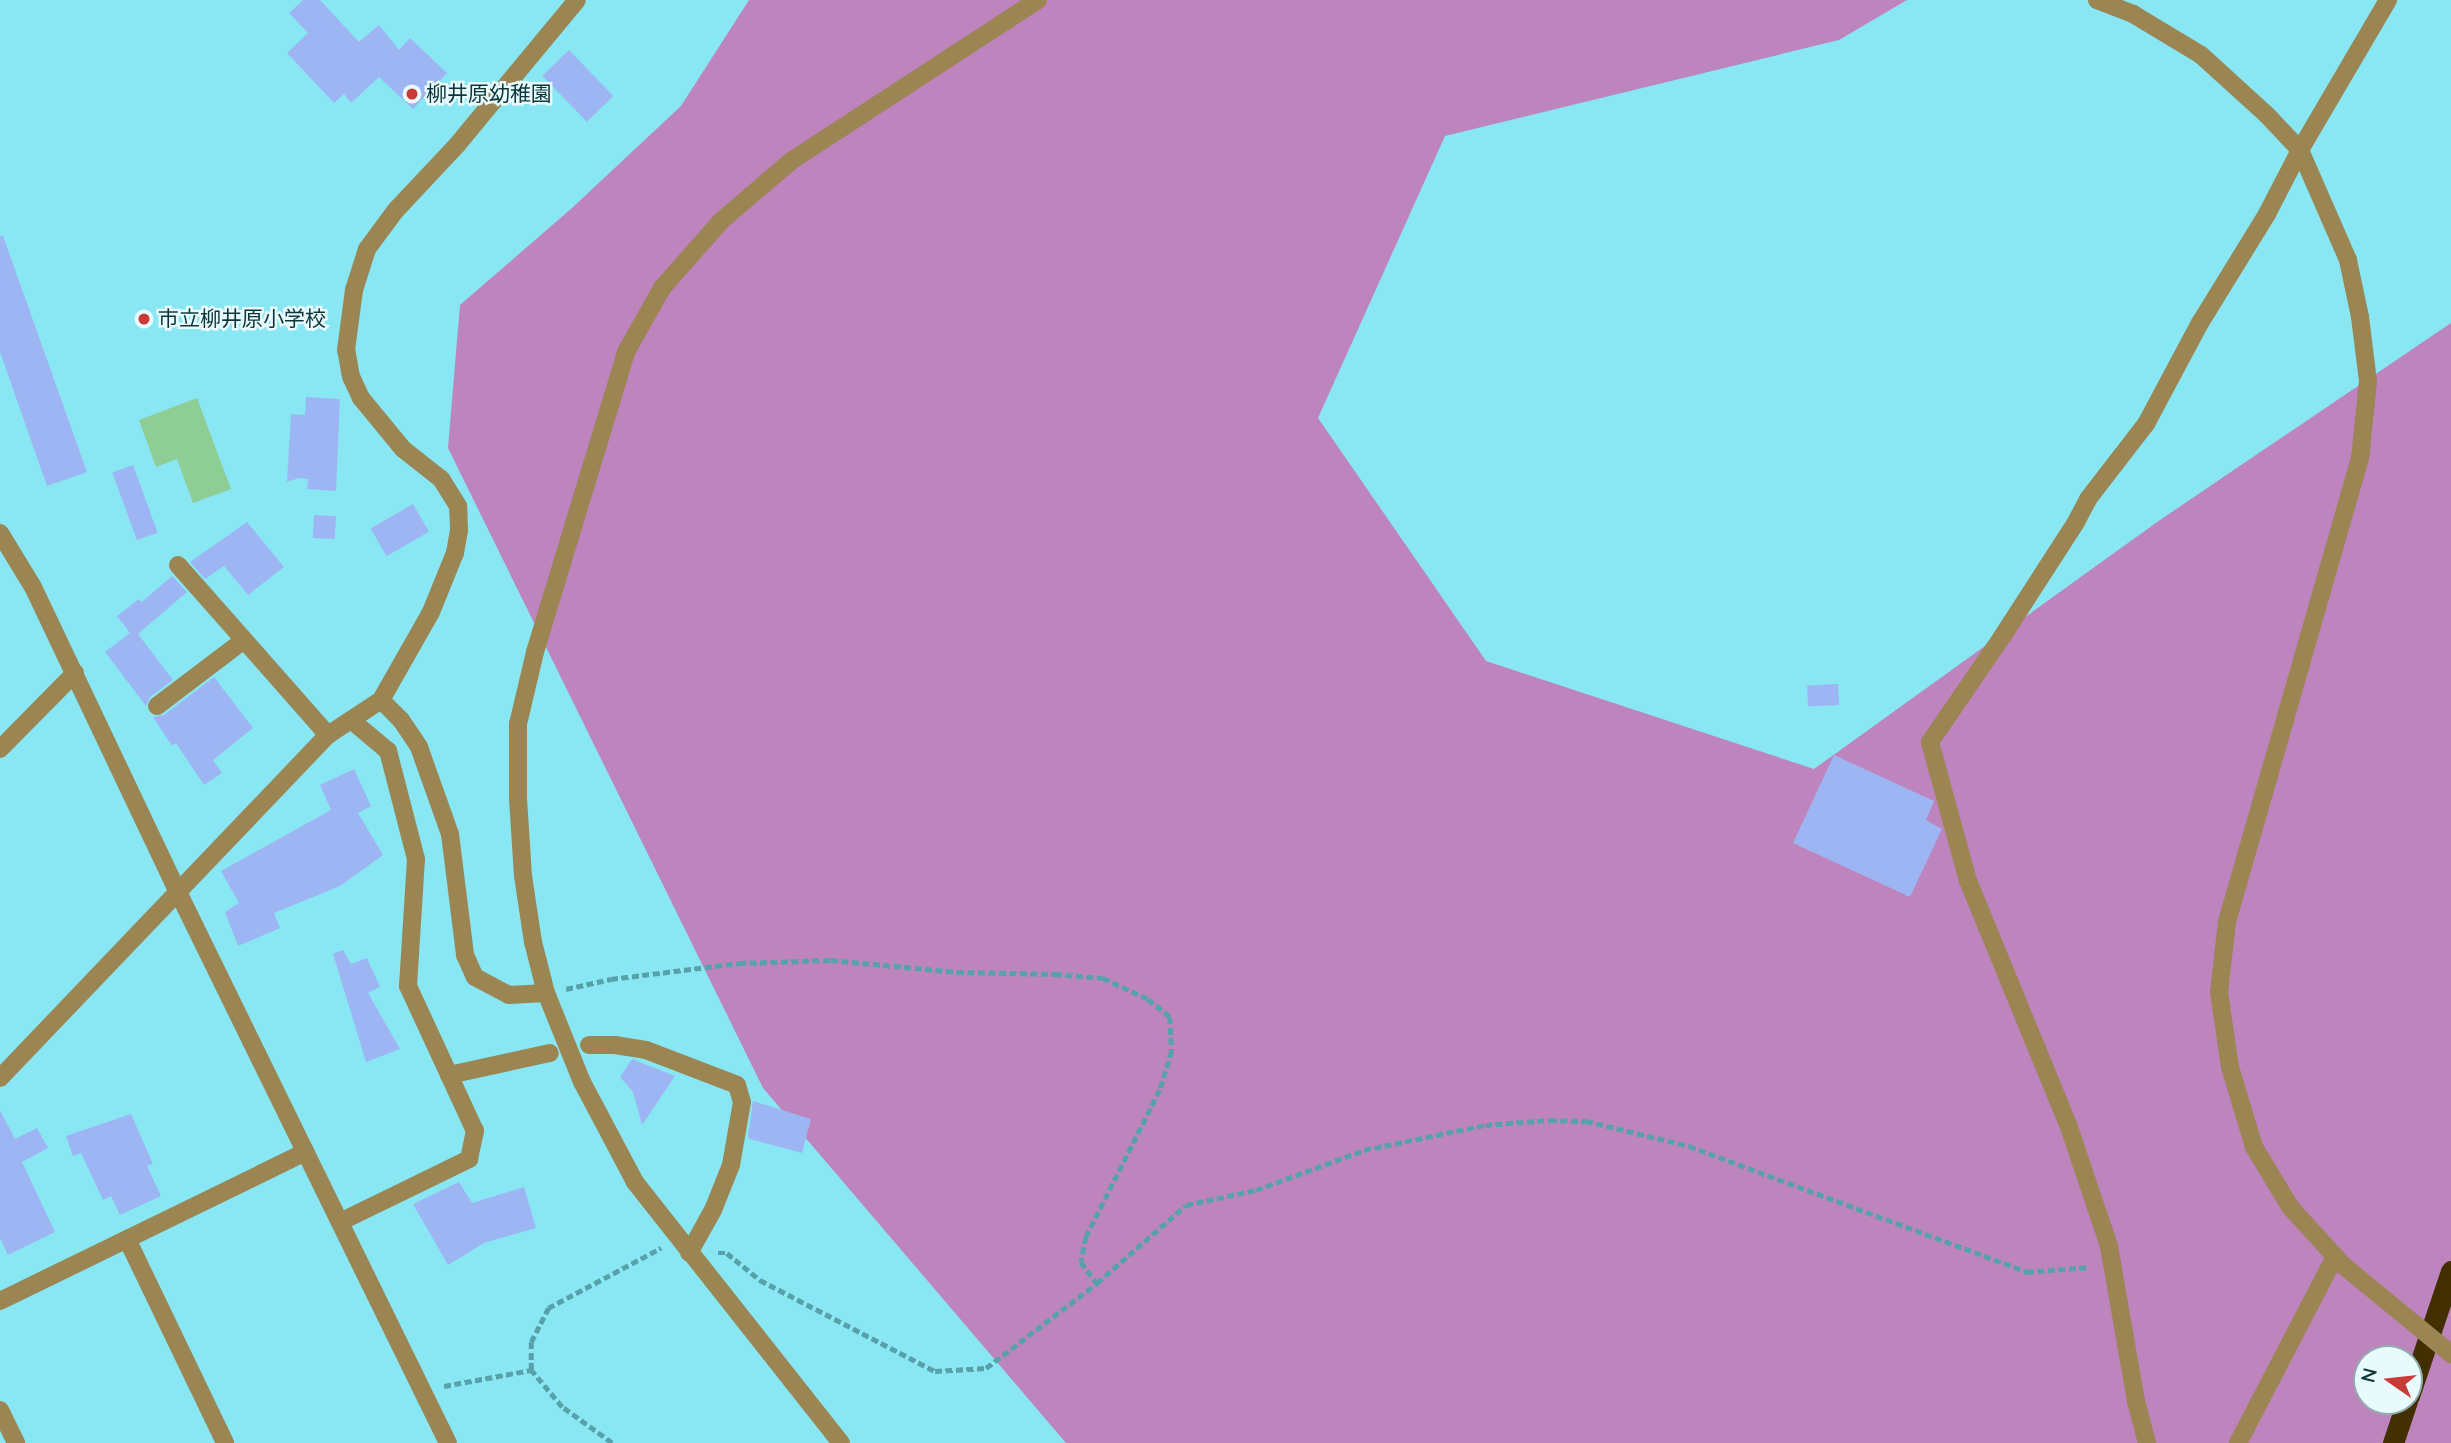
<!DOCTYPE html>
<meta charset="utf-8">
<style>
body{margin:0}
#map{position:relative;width:2451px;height:1443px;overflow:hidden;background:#89e7f4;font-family:"Nunito Sans","Noto Sans JP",sans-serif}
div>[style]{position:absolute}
.forest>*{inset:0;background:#bd84bd}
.water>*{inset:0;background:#8ecd93}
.building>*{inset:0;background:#9db6f3;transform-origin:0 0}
.path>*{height:4.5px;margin-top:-2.25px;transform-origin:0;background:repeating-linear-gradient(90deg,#57a1ab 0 7px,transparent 0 10.5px)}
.minor>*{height:18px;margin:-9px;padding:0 9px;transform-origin:9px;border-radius:9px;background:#9b8552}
.highway>*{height:21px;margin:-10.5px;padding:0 10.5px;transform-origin:10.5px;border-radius:10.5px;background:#412f00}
.minor-bridge>*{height:18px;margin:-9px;padding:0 9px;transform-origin:9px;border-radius:9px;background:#9b8552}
.dots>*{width:19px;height:19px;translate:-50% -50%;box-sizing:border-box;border:4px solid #e9fafd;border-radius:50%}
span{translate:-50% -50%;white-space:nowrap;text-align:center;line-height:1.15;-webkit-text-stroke:5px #e9fafd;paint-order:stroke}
.poi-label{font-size:21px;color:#0c363b}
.left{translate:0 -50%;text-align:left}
.north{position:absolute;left:2353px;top:1345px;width:70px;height:70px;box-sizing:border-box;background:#e9fafd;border:2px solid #91acaf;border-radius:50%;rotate:284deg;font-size:19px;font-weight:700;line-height:28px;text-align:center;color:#0c363b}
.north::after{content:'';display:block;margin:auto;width:24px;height:32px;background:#c93b36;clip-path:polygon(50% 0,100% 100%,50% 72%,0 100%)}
</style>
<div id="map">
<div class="forest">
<i style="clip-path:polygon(evenodd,749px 0,1907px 0,1839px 40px,1445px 136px,1318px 418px,1486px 661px,1814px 769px,2160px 520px,2451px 323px,2451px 1443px,1066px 1443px,763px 1088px,448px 448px,460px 305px,572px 208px,681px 106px,749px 0,2367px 1359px,2409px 1359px,2409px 1401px,2367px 1401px,2367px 1359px)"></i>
</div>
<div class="water">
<i style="clip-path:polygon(197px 398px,231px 489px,193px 503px,177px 459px,156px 467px,139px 420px)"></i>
</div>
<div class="building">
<i style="clip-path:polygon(303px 0,320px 0,359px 42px,379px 25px,399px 50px,410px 38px,447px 73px,413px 109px,379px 77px,351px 103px,344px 94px,334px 103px,287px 53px,308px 33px,289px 13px)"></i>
<i style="left:569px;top:50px;width:64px;height:37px;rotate:46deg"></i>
<i style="clip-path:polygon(0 236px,3px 236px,87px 472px,47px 486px,0 352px)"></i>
<i style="clip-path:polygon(306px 397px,340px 399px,336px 491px,307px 489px,308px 479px,299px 478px,287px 482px,291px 414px,305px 415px)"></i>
<i style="left:133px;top:465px;width:72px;height:22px;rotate:70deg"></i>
<i style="left:413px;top:504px;width:32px;height:49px;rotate:60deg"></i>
<i style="left:314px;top:515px;width:22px;height:23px;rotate:3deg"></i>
<i style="clip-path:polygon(247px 522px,284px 567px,248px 595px,224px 566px,205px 579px,190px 562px)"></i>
<i style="clip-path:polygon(172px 576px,187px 592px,138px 634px,173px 680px,150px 697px,146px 706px,105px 652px,130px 633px,117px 616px,139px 599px,142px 602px)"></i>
<i style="clip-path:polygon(214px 677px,253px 728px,213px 760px,222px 773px,204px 785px,176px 743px,172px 746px,153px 717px,164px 715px)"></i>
<i style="left:1838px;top:684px;width:21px;height:31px;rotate:87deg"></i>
<i style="clip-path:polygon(1834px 755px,1934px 801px,1926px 820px,1942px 829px,1910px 897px,1793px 843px)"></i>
<i style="clip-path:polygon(354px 769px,371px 806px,358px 813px,383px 855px,340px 886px,274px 913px,280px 928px,238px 946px,225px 912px,239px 903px,221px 871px,331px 810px,320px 785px)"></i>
<i style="clip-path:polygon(343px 950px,351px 964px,367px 958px,380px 987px,368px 993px,400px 1049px,366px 1062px,333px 954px)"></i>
<i style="clip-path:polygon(632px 1059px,675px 1076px,642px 1125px,633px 1092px,620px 1077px)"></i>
<i style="clip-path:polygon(753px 1101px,811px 1119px,802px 1153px,750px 1139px,748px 1136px)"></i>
<i style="clip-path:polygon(0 1110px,15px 1139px,37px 1128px,48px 1148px,22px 1162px,55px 1232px,8px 1255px,0 1238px)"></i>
<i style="clip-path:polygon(131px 1114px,153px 1164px,147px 1166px,161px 1196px,120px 1215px,111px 1196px,103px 1200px,81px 1153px,73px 1156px,66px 1136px)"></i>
<i style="clip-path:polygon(459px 1182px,472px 1203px,524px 1187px,536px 1228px,484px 1243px,448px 1265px,413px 1204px)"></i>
</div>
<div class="path">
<i style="left:566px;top:989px;width:46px;rotate:-12.5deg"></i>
<i style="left:611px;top:979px;width:129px;rotate:-7.1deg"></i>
<i style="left:739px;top:963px;width:92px;rotate:-1.9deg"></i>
<i style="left:831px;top:960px;width:127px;rotate:5.4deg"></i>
<i style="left:957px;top:972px;width:98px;rotate:1.2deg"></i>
<i style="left:1055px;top:974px;width:48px;rotate:4.8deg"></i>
<i style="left:1103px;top:978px;width:50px;rotate:25deg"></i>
<i style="left:1148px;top:999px;width:28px;rotate:39deg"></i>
<i style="left:1170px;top:1017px;width:34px;rotate:87deg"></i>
<i style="left:1172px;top:1051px;width:41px;rotate:107.1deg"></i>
<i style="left:1160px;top:1090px;width:165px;rotate:116.7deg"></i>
<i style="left:1086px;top:1237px;width:25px;rotate:101deg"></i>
<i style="left:1081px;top:1262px;width:26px;rotate:53deg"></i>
<i style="left:718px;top:1253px;width:9px"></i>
<i style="left:727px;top:1253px;width:43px;rotate:39.3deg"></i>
<i style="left:760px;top:1280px;width:197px;rotate:27.5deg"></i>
<i style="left:935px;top:1371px;width:51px;rotate:-3.4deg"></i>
<i style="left:986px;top:1368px;width:140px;rotate:-37.4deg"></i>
<i style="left:1097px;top:1283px;width:118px;rotate:-41.2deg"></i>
<i style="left:1186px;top:1205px;width:72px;rotate:-12.1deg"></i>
<i style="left:1256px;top:1190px;width:115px;rotate:-20.3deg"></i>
<i style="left:1364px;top:1150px;width:124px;rotate:-11.7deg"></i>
<i style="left:1485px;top:1125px;width:65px;rotate:-4.4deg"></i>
<i style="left:1550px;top:1120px;width:36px;rotate:2deg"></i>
<i style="left:1586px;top:1121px;width:106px;rotate:13.6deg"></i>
<i style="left:1689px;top:1146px;width:361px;rotate:20.4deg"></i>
<i style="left:2027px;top:1272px;width:63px;rotate:-4.5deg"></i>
<i style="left:444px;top:1386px;width:88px;rotate:-10.4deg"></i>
<i style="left:612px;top:1443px;width:62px;rotate:-144.2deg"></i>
<i style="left:562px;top:1407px;width:48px;rotate:-130deg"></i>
<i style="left:531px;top:1370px;width:28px;rotate:-90deg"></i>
<i style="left:531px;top:1342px;width:38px;rotate:-63deg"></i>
<i style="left:548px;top:1308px;width:128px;rotate:-28deg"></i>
</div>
<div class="minor">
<i style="left:2097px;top:0;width:39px;rotate:21deg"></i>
<i style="left:2133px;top:14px;width:79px;rotate:31.1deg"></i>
<i style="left:2201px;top:55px;width:89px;rotate:42.3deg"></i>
<i style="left:2267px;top:115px;width:48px;rotate:46.7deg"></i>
<i style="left:2300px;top:150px;width:120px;rotate:66.4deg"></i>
<i style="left:2348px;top:260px;width:58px;rotate:78.1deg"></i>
<i style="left:2360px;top:317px;width:64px;rotate:82.9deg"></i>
<i style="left:2368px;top:381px;width:77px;rotate:95.9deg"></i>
<i style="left:2360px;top:458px;width:483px;rotate:106deg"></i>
<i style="left:2227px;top:922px;width:70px;rotate:96.5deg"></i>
<i style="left:2219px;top:992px;width:76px;rotate:81.7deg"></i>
<i style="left:2230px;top:1067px;width:84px;rotate:73.3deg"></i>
<i style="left:2254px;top:1147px;width:71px;rotate:58.8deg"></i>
<i style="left:2291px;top:1208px;width:79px;rotate:47.6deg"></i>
<i style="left:0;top:533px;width:63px;rotate:58.6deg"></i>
<i style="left:33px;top:587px;width:340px;rotate:64.6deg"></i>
<i style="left:179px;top:894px;width:611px;rotate:63.9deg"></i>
<i style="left:178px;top:565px;width:227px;rotate:48.6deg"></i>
<i style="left:381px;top:700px;width:28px;rotate:45deg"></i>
<i style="left:401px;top:720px;width:32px;rotate:56deg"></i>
<i style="left:419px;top:747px;width:92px;rotate:70.4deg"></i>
<i style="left:450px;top:834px;width:122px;rotate:82.9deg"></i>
<i style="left:465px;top:955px;width:24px;rotate:66deg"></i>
<i style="left:475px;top:977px;width:38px;rotate:28deg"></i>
<i style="left:509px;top:995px;width:37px;rotate:-3deg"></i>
<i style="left:157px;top:706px;width:109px;rotate:-37.2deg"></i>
<i style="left:0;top:749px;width:107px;rotate:-45.4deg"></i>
<i style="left:589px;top:1045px;width:26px"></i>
<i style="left:615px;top:1045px;width:31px;rotate:9deg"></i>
<i style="left:646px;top:1050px;width:97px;rotate:21deg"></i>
<i style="left:737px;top:1085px;width:18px;rotate:74deg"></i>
<i style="left:742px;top:1102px;width:64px;rotate:99.9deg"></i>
<i style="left:731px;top:1165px;width:48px;rotate:111.8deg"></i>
<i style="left:713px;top:1210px;width:49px;rotate:119.2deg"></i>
<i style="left:449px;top:1075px;width:103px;rotate:-12.3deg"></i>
<i style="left:0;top:1078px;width:475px;rotate:-46.3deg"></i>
<i style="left:328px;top:735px;width:64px;rotate:-33.4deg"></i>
<i style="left:381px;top:700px;width:101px;rotate:-60.4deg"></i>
<i style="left:431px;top:612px;width:64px;rotate:-67.9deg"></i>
<i style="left:455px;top:553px;width:23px;rotate:-80deg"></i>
<i style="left:459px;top:530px;width:24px;rotate:-92deg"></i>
<i style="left:458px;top:506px;width:32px;rotate:-122deg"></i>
<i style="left:441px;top:479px;width:48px;rotate:-141.7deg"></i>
<i style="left:403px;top:449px;width:66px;rotate:-129.5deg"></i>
<i style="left:361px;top:398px;width:23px;rotate:-115deg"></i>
<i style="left:351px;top:377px;width:27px;rotate:-100deg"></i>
<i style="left:346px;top:350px;width:61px;rotate:-82.4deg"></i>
<i style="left:354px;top:290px;width:43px;rotate:-72.4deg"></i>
<i style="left:367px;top:249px;width:49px;rotate:-53.4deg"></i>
<i style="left:396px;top:210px;width:89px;rotate:-46.8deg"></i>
<i style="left:457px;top:145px;width:188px;rotate:-50.4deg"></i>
<i style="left:340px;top:1222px;width:144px;rotate:-26deg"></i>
<i style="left:469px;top:1159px;width:29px;rotate:-78deg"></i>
<i style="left:475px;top:1131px;width:160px;rotate:-114.8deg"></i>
<i style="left:408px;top:986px;width:127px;rotate:-86.4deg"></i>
<i style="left:416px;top:859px;width:112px;rotate:-104.5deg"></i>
<i style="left:388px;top:751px;width:48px;rotate:-140deg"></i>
<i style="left:127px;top:1239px;width:226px;rotate:64.3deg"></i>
<i style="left:0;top:1301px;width:340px;rotate:-26deg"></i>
<i style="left:0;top:1410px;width:37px;rotate:64deg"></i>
<i style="left:841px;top:1443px;width:333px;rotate:-128.3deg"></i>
<i style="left:635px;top:1182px;width:113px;rotate:-117.9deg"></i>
<i style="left:582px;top:1082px;width:96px;rotate:-112deg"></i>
<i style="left:546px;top:993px;width:53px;rotate:-104.3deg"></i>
<i style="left:533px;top:942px;width:67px;rotate:-98.6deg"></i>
<i style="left:523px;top:876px;width:78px;rotate:-93.7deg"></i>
<i style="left:518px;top:798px;width:74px;rotate:-90deg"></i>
<i style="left:518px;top:724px;width:74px;rotate:-76.7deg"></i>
<i style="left:535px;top:652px;width:313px;rotate:-73.1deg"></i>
<i style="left:626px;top:352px;width:73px;rotate:-60.6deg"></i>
<i style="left:662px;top:288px;width:89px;rotate:-48.6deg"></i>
<i style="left:721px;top:221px;width:92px;rotate:-40.6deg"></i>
<i style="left:791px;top:161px;width:295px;rotate:-33.1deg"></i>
<i style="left:2147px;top:1443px;width:43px;rotate:-104.7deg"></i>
<i style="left:2136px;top:1401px;width:157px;rotate:-99.9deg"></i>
<i style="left:2109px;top:1246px;width:126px;rotate:-108.6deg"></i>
<i style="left:2069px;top:1127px;width:266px;rotate:-112.3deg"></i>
<i style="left:1968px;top:881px;width:144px;rotate:-105.3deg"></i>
<i style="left:1930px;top:742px;width:127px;rotate:-55.6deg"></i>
<i style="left:2002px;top:637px;width:137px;rotate:-57.2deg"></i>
<i style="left:2076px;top:522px;width:26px;rotate:-62deg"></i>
<i style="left:2088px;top:499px;width:95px;rotate:-52.3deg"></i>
<i style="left:2146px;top:424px;width:115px;rotate:-61.9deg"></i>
<i style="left:2200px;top:323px;width:128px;rotate:-58.4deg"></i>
<i style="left:2267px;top:214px;width:72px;rotate:-62.7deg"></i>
<i style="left:2300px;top:150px;width:174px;rotate:-59.6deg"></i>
<i style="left:2238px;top:1443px;width:210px;rotate:-62.5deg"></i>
</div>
<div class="highway">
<i style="left:2409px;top:1396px;width:132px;rotate:-71.4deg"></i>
<i style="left:2393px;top:1443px;width:44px;rotate:-71.6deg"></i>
</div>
<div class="minor-bridge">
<i style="left:2344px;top:1266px;width:139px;rotate:39.4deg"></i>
</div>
<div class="dots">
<i style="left:412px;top:94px;background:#c93b36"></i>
<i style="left:144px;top:319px;background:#c93b36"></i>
</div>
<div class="poi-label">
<span class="left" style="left:426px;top:94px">柳井原幼稚園</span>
<span class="left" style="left:158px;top:319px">市立柳井原小学校</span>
</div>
<div class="north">N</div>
</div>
